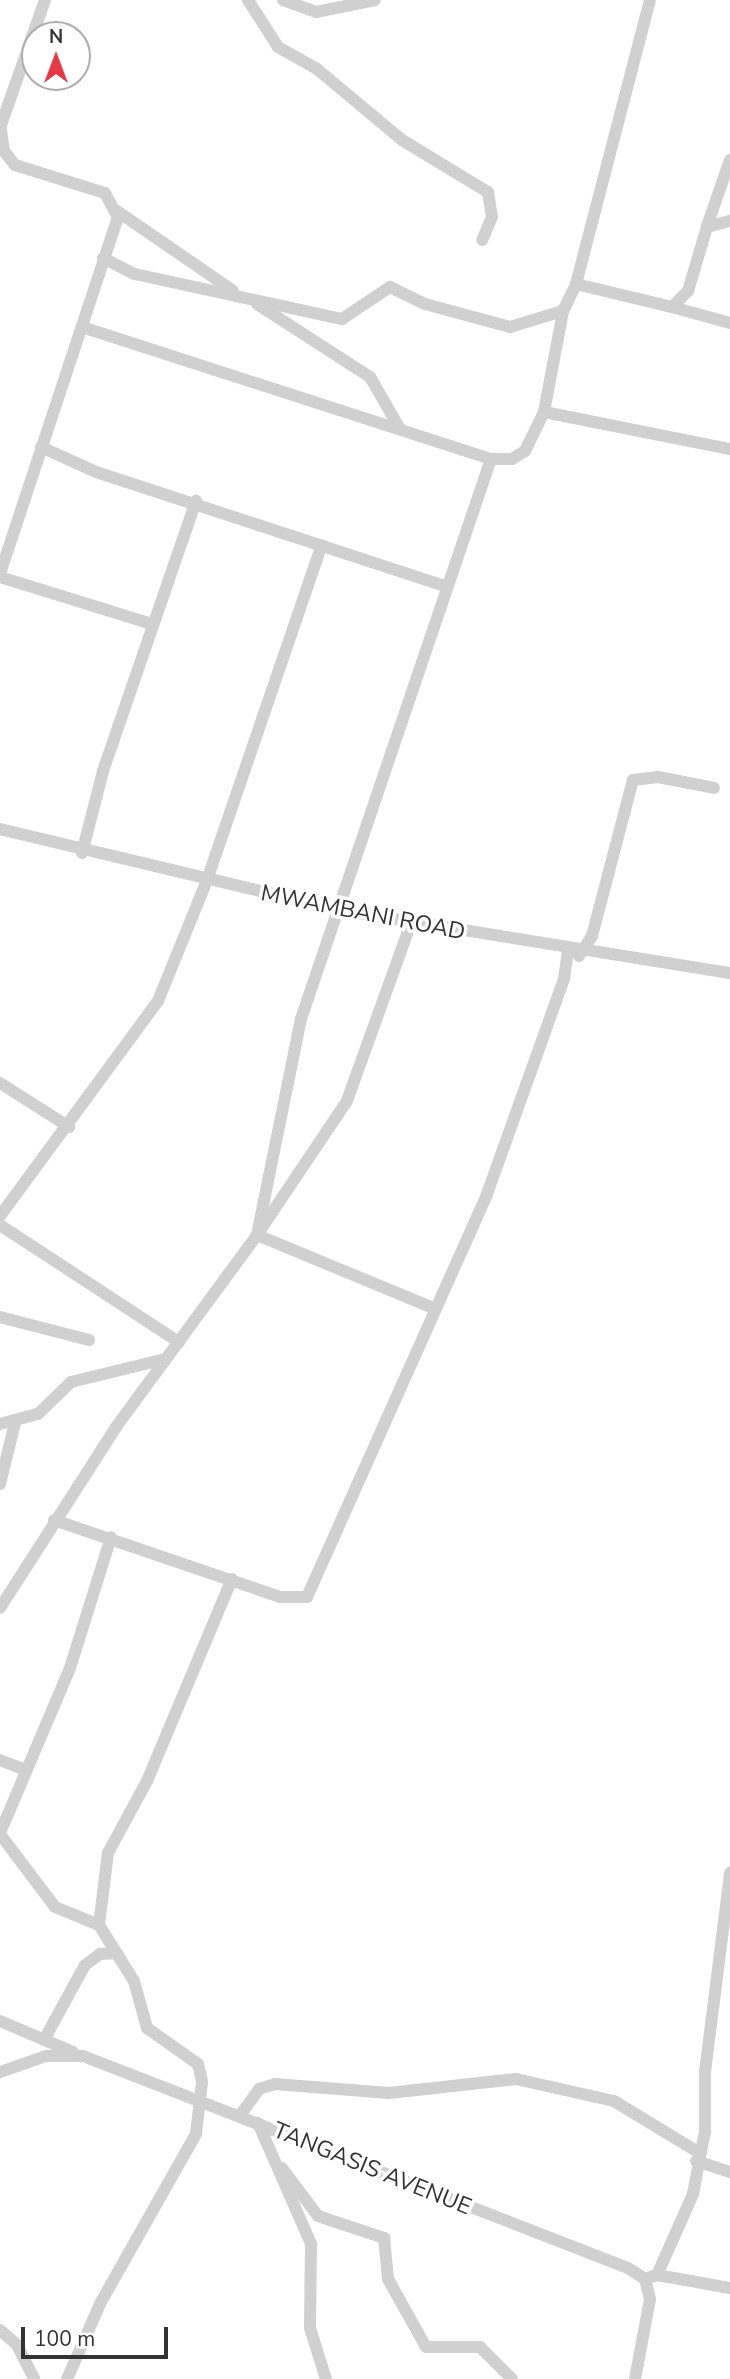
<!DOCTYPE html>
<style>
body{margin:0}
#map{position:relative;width:730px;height:2379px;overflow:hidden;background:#fff;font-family:"Nunito Sans",sans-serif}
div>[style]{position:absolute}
.minor>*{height:12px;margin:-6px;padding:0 6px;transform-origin:6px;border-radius:6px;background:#d0d0d0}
span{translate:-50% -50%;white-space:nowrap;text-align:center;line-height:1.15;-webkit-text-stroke:7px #fff;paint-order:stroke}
.street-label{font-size:23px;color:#333}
.north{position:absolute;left:21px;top:21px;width:70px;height:70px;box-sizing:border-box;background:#fff;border:2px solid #adadad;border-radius:50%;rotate:0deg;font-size:19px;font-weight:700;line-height:28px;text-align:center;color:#333}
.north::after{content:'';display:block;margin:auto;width:24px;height:32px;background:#e63946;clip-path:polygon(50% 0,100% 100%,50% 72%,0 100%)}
.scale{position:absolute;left:21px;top:2327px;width:147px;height:32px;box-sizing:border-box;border:4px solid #333;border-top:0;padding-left:9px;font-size:21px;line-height:24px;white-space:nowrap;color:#333;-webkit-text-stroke:5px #fff;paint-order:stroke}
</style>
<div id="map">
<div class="minor">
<i style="left:248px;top:0;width:56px;rotate:57.4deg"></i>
<i style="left:278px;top:47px;width:45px;rotate:29.4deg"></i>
<i style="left:317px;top:69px;width:111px;rotate:39.9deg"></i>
<i style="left:402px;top:140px;width:100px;rotate:31.2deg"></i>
<i style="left:488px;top:192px;width:25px;rotate:81deg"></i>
<i style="left:492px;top:217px;width:25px;rotate:113deg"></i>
<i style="left:283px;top:0;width:35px;rotate:20deg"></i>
<i style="left:316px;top:12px;width:60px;rotate:-11.5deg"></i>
<i style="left:0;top:123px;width:28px;rotate:82deg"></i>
<i style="left:4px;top:151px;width:18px;rotate:52deg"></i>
<i style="left:15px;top:165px;width:94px;rotate:17.3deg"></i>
<i style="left:105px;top:193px;width:27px;rotate:62deg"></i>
<i style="left:118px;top:217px;width:376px;rotate:108.3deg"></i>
<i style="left:1px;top:125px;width:133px;rotate:-70.6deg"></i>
<i style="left:117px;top:211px;width:140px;rotate:34.5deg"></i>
<i style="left:707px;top:226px;width:70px;rotate:-70.8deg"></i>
<i style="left:103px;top:258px;width:36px;rotate:27deg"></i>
<i style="left:135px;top:274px;width:212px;rotate:12.3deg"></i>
<i style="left:342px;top:319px;width:58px;rotate:-33.7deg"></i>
<i style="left:390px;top:287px;width:39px;rotate:26deg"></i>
<i style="left:425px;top:304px;width:88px;rotate:15.1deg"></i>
<i style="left:510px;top:327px;width:55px;rotate:-16.8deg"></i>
<i style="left:576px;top:284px;width:293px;rotate:-75.4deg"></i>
<i style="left:257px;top:304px;width:135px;rotate:32.9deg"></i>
<i style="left:370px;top:377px;width:60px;rotate:60deg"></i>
<i style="left:672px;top:307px;width:60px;rotate:15.4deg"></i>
<i style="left:82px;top:327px;width:430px;rotate:17.9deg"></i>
<i style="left:491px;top:459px;width:21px"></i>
<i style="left:512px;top:459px;width:15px;rotate:-32deg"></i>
<i style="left:525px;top:451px;width:43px;rotate:-64deg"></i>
<i style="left:544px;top:412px;width:103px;rotate:-79.3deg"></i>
<i style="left:563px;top:311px;width:30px;rotate:-64deg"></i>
<i style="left:576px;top:284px;width:99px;rotate:13.5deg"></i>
<i style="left:672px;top:307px;width:23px;rotate:-45deg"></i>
<i style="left:688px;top:291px;width:67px;rotate:-73.5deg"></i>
<i style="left:707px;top:227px;width:24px;rotate:-15deg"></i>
<i style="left:544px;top:412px;width:190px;rotate:11.3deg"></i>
<i style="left:41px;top:447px;width:60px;rotate:24.4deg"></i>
<i style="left:96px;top:472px;width:369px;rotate:18.1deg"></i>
<i style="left:0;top:577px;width:159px;rotate:17.2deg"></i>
<i style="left:0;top:829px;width:350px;rotate:13.4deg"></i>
<i style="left:340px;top:910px;width:395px;rotate:9.2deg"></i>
<i style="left:82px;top:853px;width:85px;rotate:-75.6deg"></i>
<i style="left:103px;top:771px;width:286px;rotate:-71deg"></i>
<i style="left:411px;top:923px;width:189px;rotate:109.8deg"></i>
<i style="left:347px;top:1101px;width:161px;rotate:123.9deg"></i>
<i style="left:257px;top:1235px;width:191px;rotate:22.5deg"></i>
<i style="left:579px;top:956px;width:24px;rotate:-57deg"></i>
<i style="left:592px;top:936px;width:161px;rotate:-75.3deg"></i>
<i style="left:633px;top:780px;width:25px;rotate:-7deg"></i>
<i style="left:658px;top:777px;width:57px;rotate:11.1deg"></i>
<i style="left:0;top:1083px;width:82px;rotate:32.5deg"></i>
<i style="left:0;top:1216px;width:267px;rotate:-53.7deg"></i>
<i style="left:158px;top:1001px;width:127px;rotate:-67.9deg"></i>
<i style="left:206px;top:883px;width:357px;rotate:-71.1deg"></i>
<i style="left:0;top:1225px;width:214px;rotate:33.2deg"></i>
<i style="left:0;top:1317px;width:92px;rotate:14.5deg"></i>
<i style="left:0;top:1424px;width:39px;rotate:-15deg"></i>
<i style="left:38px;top:1414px;width:46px;rotate:-44.1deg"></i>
<i style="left:71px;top:1382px;width:97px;rotate:-13.7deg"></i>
<i style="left:0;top:1484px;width:63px;rotate:-76.2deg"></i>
<i style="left:54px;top:1520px;width:239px;rotate:18.8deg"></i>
<i style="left:280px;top:1597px;width:27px"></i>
<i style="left:307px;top:1597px;width:441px;rotate:-65.9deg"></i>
<i style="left:487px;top:1194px;width:228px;rotate:-70.3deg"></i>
<i style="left:564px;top:979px;width:29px;rotate:-82deg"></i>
<i style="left:0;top:1608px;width:215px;rotate:-57.3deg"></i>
<i style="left:116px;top:1427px;width:238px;rotate:-53.7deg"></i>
<i style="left:257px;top:1235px;width:220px;rotate:-78.5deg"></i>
<i style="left:301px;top:1019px;width:591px;rotate:-71.26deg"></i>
<i style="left:0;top:1760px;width:28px;rotate:21deg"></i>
<i style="left:0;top:1833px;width:179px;rotate:-67deg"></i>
<i style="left:70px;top:1668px;width:137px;rotate:-72.6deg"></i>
<i style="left:0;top:1834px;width:91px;rotate:53deg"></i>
<i style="left:55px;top:1907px;width:48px;rotate:22.2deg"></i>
<i style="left:99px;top:1925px;width:66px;rotate:58deg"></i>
<i style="left:134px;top:1981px;width:49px;rotate:74.5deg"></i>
<i style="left:147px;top:2028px;width:62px;rotate:35.2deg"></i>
<i style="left:198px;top:2064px;width:18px;rotate:77deg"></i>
<i style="left:202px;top:2082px;width:52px;rotate:96.6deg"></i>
<i style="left:196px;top:2134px;width:195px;rotate:119.5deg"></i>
<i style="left:100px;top:2304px;width:82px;rotate:113.7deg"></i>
<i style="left:99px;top:1925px;width:73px;rotate:-82.9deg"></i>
<i style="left:108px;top:1853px;width:82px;rotate:-61.6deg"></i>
<i style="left:147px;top:1781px;width:219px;rotate:-67.2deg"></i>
<i style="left:0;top:2021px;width:79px;rotate:23deg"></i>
<i style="left:44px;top:2040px;width:85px;rotate:-61.3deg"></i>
<i style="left:85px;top:1965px;width:19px;rotate:-36deg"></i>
<i style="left:100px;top:1954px;width:17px;rotate:-3deg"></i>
<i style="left:0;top:2072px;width:49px;rotate:-19.2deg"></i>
<i style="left:46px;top:2056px;width:37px"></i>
<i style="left:83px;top:2056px;width:585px;rotate:21.26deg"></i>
<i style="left:628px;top:2268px;width:20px;rotate:33deg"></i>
<i style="left:645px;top:2279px;width:21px;rotate:76deg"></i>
<i style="left:650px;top:2299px;width:81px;rotate:100.6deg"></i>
<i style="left:241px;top:2114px;width:31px;rotate:-54deg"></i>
<i style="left:259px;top:2089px;width:17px;rotate:-17deg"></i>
<i style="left:275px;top:2084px;width:114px;rotate:4.5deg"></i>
<i style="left:389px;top:2093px;width:128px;rotate:-6.3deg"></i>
<i style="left:516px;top:2079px;width:100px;rotate:12.7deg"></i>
<i style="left:614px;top:2101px;width:98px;rotate:31.3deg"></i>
<i style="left:258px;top:2123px;width:132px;rotate:66.3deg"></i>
<i style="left:311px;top:2244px;width:84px;rotate:90.7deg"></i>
<i style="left:310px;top:2328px;width:53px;rotate:72.6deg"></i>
<i style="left:696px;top:2161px;width:36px;rotate:18deg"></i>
<i style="left:282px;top:2168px;width:60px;rotate:53.1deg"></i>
<i style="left:318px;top:2216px;width:70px;rotate:18.4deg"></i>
<i style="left:384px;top:2238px;width:41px;rotate:84.4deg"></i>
<i style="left:388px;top:2279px;width:78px;rotate:60.8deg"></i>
<i style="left:426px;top:2347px;width:54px"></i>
<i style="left:480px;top:2347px;width:45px;rotate:45deg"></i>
<i style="left:657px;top:2275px;width:74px;rotate:10.1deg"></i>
<i style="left:645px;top:2279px;width:13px;rotate:-18deg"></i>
<i style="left:657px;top:2275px;width:89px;rotate:-66deg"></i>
<i style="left:693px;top:2194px;width:64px;rotate:-79.2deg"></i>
<i style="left:705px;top:2131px;width:59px;rotate:-90deg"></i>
<i style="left:705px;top:2072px;width:201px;rotate:-82.8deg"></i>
<i style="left:0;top:2330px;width:23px;rotate:41deg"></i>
<i style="left:17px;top:2345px;width:38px;rotate:63deg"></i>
</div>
<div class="street-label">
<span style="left:363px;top:913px;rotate:11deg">MWAMBANI ROAD</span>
<span style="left:372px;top:2169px;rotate:22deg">TANGASIS AVENUE</span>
</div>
<div class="north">N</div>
<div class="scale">100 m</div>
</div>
